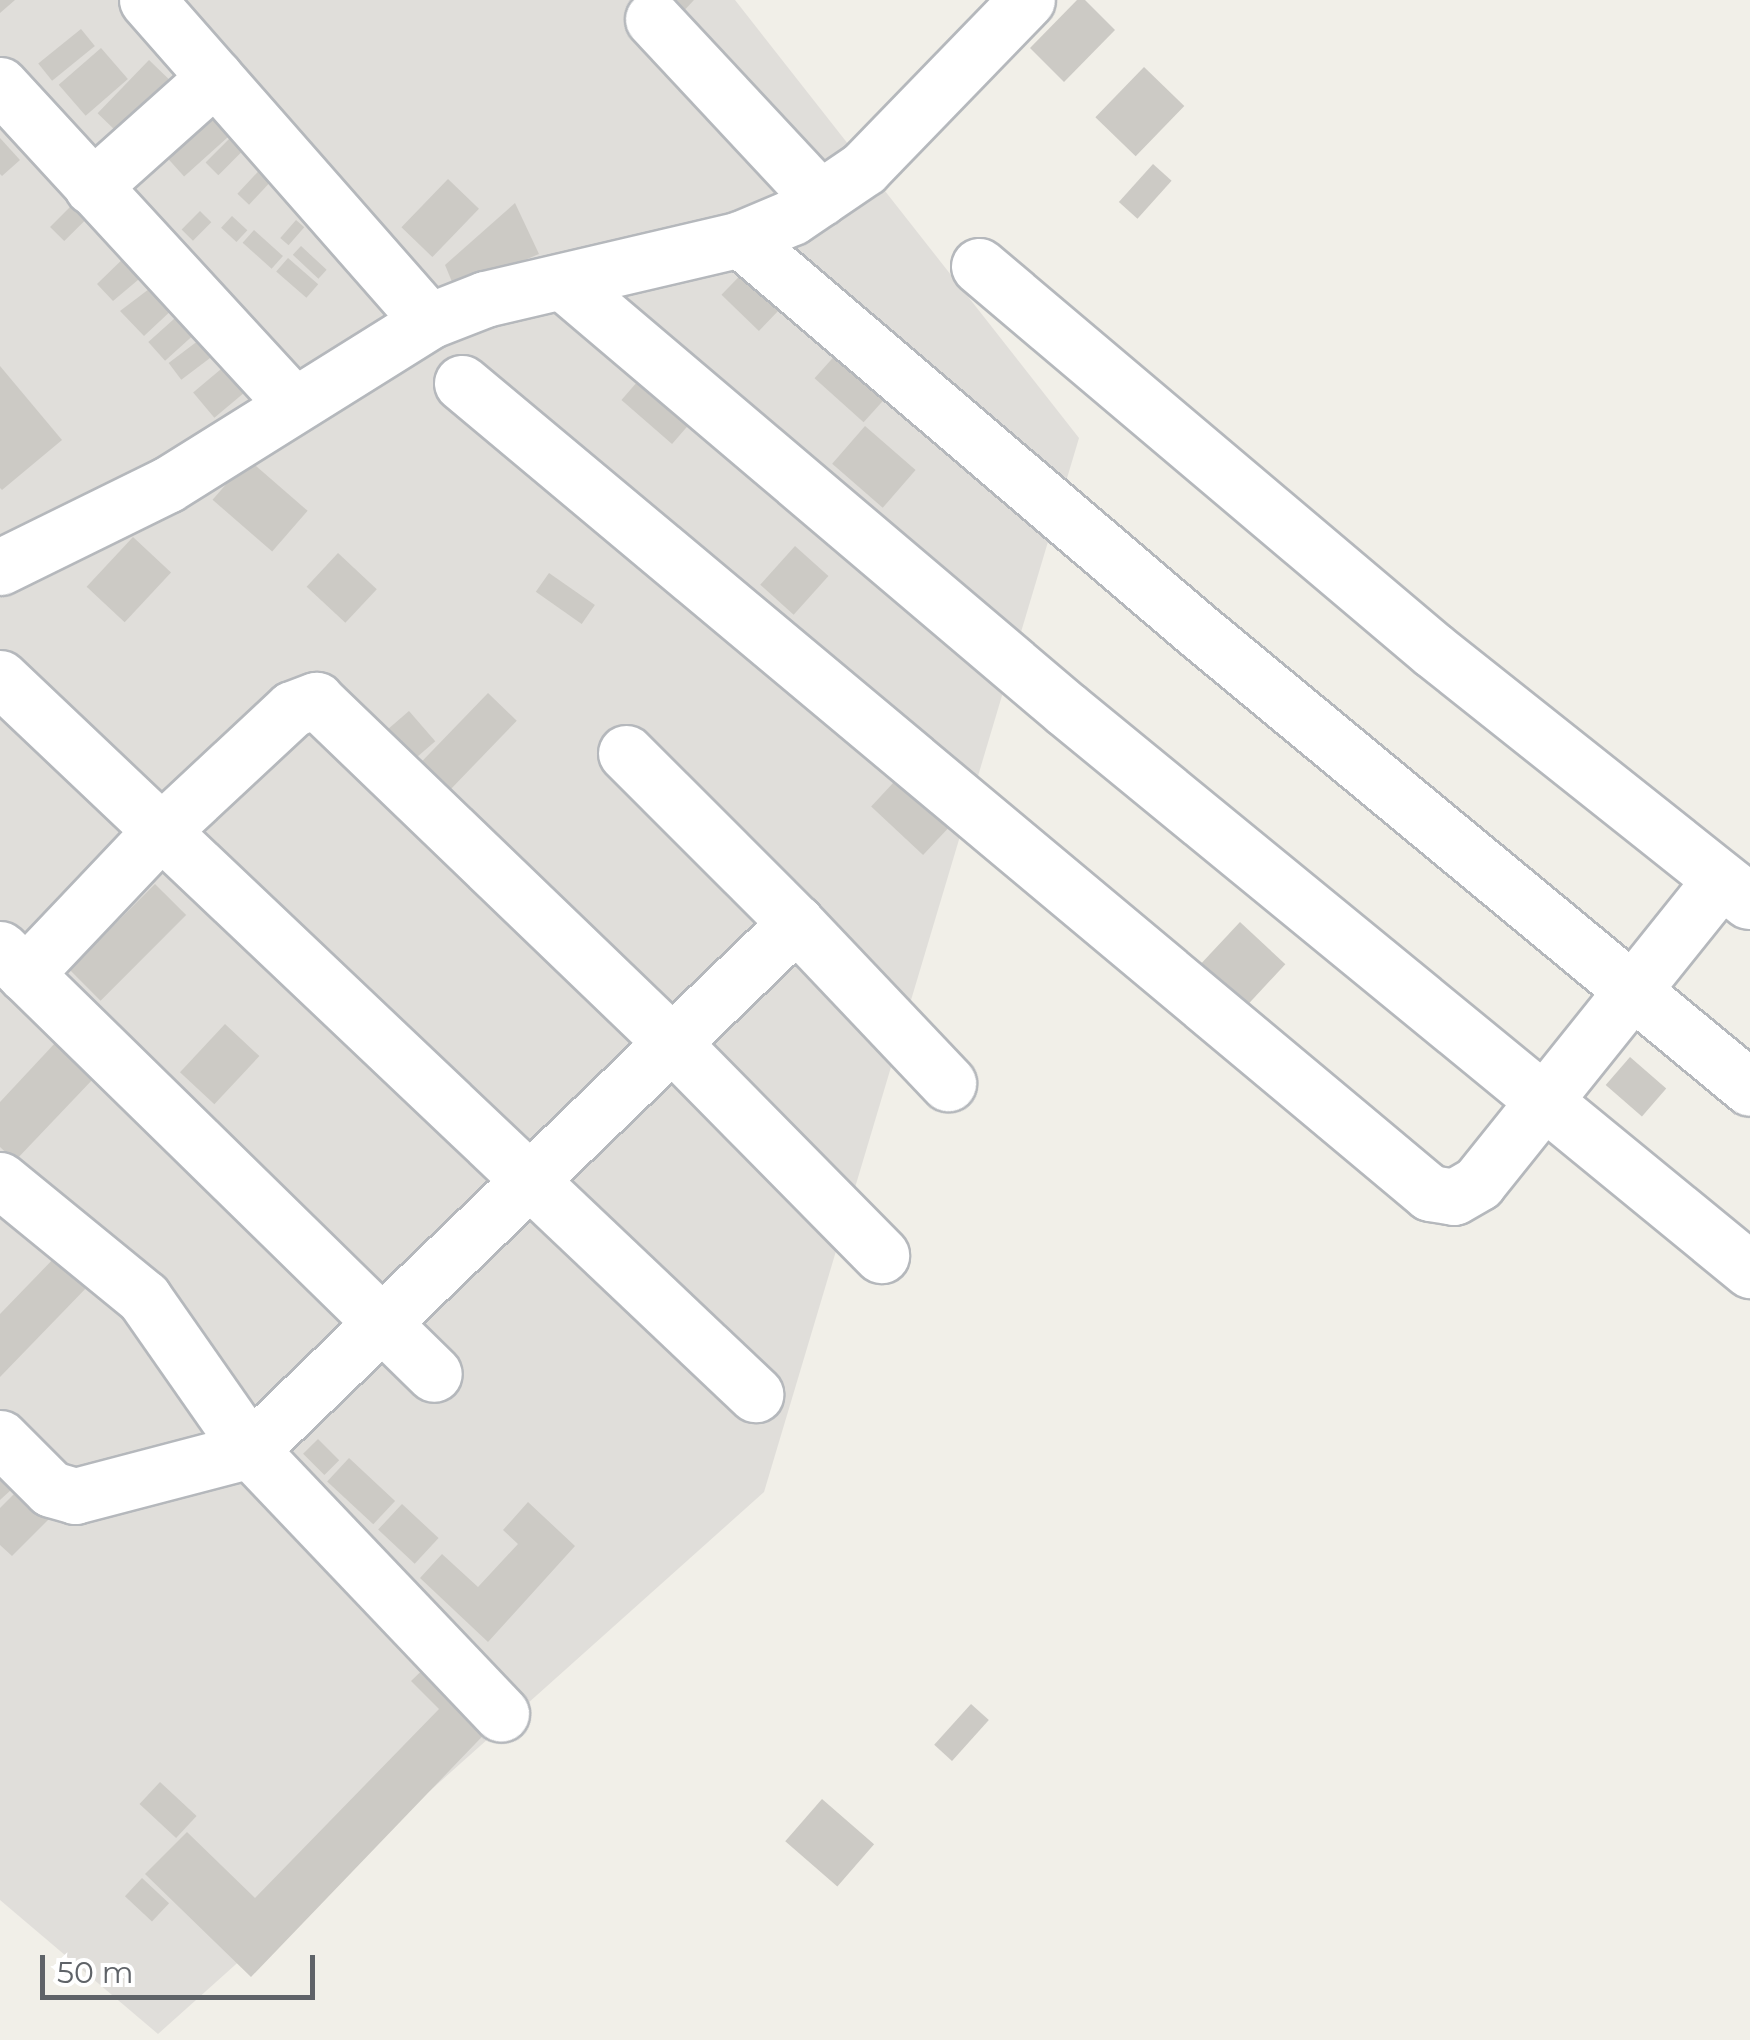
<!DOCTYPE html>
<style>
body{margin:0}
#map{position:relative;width:1750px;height:2040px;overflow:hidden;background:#f1efe8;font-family:Montserrat,sans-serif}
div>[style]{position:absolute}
.industrial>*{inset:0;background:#e0deda}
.building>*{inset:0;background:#cccac5;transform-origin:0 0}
.roads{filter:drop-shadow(2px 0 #b5b8bc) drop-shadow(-2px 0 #b5b8bc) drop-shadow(0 2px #b5b8bc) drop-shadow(0 -2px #b5b8bc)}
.minor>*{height:55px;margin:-27.5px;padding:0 27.5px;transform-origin:27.5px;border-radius:27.5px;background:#fff}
span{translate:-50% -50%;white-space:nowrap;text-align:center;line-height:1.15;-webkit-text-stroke:8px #fff;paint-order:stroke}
.scale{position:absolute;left:40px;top:1955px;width:275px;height:45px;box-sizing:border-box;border:5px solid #5f6368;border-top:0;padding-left:12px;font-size:30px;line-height:35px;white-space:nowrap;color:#5f6368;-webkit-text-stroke:8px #fff;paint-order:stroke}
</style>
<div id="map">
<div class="industrial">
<i style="clip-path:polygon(0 0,735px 0,1079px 438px,764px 1492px,158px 2034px,0 1900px)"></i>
</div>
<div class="building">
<i style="clip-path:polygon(0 0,15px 0,0 13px)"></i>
<i style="clip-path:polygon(660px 0,694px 0,678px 17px)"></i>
<i style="clip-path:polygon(1077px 0,1085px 0,1115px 30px,1064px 82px,1030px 48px)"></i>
<i style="left:81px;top:29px;width:22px;height:55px;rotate:51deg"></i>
<i style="left:101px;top:48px;width:41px;height:56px;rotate:49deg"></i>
<i style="left:149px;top:60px;width:37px;height:74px;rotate:44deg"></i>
<i style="left:1144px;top:67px;width:56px;height:70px;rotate:44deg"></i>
<i style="left:213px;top:98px;width:39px;height:74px;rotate:48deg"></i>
<i style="left:236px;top:132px;width:18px;height:43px;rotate:45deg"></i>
<i style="clip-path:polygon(0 138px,20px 160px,2px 176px,0 174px)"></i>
<i style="left:281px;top:147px;width:16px;height:64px;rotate:43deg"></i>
<i style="left:1153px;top:164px;width:25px;height:51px;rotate:42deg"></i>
<i style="left:448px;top:179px;width:43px;height:67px;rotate:44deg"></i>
<i style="clip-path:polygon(515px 203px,539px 254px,455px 289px,445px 265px)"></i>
<i style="left:72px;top:205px;width:20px;height:31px;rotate:45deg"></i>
<i style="left:200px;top:211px;width:16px;height:26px;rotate:45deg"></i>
<i style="left:232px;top:216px;width:21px;height:16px;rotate:43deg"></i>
<i style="left:296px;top:220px;width:11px;height:24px;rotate:41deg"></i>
<i style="left:254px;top:230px;width:39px;height:17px;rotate:42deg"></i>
<i style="left:301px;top:246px;width:35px;height:12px;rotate:43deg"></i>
<i style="clip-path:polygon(132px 250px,151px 269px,113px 301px,97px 284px)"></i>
<i style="left:759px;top:256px;width:52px;height:54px;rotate:44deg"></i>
<i style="left:288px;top:258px;width:40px;height:18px;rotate:41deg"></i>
<i style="clip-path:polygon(153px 286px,175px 307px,144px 336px,120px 311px)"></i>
<i style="left:184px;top:310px;width:25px;height:48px;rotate:48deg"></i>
<i style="left:203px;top:337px;width:21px;height:43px;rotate:53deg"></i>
<i style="left:848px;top:341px;width:66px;height:50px;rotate:42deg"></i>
<i style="left:233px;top:359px;width:33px;height:52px;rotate:50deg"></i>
<i style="clip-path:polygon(0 366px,62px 440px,2px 490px,0 488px)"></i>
<i style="left:651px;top:366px;width:67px;height:45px;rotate:41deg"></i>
<i style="left:865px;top:426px;width:67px;height:50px;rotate:41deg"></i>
<i style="left:248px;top:459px;width:79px;height:54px;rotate:41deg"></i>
<i style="left:133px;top:537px;width:52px;height:68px;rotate:43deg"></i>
<i style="left:795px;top:546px;width:45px;height:52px;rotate:42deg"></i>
<i style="left:338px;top:553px;width:53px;height:46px;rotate:43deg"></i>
<i style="left:549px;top:573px;width:56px;height:23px;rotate:35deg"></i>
<i style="left:488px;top:693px;width:40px;height:100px;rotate:44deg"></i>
<i style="left:409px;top:711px;width:40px;height:28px;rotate:49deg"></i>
<i style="left:908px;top:767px;width:71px;height:54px;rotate:43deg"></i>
<i style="left:155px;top:884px;width:44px;height:121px;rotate:45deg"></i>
<i style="left:1240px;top:922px;width:62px;height:62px;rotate:43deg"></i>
<i style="left:225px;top:1024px;width:47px;height:66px;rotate:43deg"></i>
<i style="clip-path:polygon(56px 1042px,94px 1078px,15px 1161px,0 1147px,0 1102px)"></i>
<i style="left:1630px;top:1057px;width:48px;height:37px;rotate:41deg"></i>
<i style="clip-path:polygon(58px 1254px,90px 1284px,0 1377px,0 1314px)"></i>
<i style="left:318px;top:1439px;width:30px;height:21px;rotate:45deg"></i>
<i style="clip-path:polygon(0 1454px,24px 1478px,0 1500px)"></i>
<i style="left:349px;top:1458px;width:63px;height:32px;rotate:43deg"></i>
<i style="clip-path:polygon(27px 1481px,57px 1511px,12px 1556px,0 1545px,0 1508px)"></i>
<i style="clip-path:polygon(528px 1502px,575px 1546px,488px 1642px,420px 1578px,442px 1554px,478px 1587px,518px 1544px,503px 1530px)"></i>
<i style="left:402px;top:1504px;width:50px;height:35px;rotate:43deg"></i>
<i style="clip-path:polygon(437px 1656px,500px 1718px,251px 1977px,145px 1874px,187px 1832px,255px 1898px,439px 1709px,411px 1681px)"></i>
<i style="left:971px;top:1704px;width:24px;height:55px;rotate:42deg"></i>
<i style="left:160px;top:1782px;width:50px;height:30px;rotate:43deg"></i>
<i style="left:822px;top:1799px;width:69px;height:56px;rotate:41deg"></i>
<i style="left:142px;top:1878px;width:37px;height:25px;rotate:43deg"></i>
</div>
<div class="roads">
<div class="minor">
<i style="left:147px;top:0;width:427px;rotate:48.7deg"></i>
<i style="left:653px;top:19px;width:245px;rotate:47deg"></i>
<i style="left:0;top:85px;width:432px;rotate:47.4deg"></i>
<i style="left:92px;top:187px;width:165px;rotate:-41.8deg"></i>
<i style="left:740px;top:239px;width:600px;rotate:40.54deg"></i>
<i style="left:1196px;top:629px;width:719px;rotate:39.64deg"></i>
<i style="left:979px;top:266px;width:595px;rotate:40.23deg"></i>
<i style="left:1433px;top:650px;width:403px;rotate:38.5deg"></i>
<i style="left:563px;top:282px;width:660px;rotate:40.33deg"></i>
<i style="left:1066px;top:709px;width:885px;rotate:39.36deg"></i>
<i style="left:462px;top:383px;width:1262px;rotate:39.92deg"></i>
<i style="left:1430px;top:1193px;width:24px;rotate:9deg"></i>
<i style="left:1454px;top:1197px;width:28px;rotate:-30deg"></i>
<i style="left:1478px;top:1183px;width:388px;rotate:-51.3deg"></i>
<i style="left:0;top:567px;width:186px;rotate:-26.2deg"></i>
<i style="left:167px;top:485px;width:309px;rotate:-32deg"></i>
<i style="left:429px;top:321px;width:60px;rotate:-21.4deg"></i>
<i style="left:485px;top:299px;width:262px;rotate:-13.2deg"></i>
<i style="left:740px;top:239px;width:56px;rotate:-22.9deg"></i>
<i style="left:792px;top:217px;width:87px;rotate:-34.2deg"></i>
<i style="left:864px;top:168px;width:234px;rotate:-45.9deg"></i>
<i style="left:0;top:678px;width:1041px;rotate:43.48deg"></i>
<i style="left:626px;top:753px;width:240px;rotate:45deg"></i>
<i style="left:0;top:949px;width:607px;rotate:44.4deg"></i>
<i style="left:25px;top:974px;width:195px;rotate:-46.5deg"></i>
<i style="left:159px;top:833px;width:182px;rotate:-43deg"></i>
<i style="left:292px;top:709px;width:26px;rotate:-21deg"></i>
<i style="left:316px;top:700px;width:494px;rotate:43.9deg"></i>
<i style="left:672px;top:1043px;width:298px;rotate:45.4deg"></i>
<i style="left:0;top:1180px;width:186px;rotate:39.3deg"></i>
<i style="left:144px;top:1298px;width:185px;rotate:55.1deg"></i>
<i style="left:250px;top:1450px;width:364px;rotate:46.4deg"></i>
<i style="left:0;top:1438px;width:72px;rotate:45deg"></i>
<i style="left:51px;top:1489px;width:25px;rotate:16deg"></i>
<i style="left:75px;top:1496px;width:181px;rotate:-14.7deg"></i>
<i style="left:250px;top:1450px;width:759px;rotate:-43.99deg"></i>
<i style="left:796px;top:923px;width:221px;rotate:46.5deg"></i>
</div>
</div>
<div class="scale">50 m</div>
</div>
